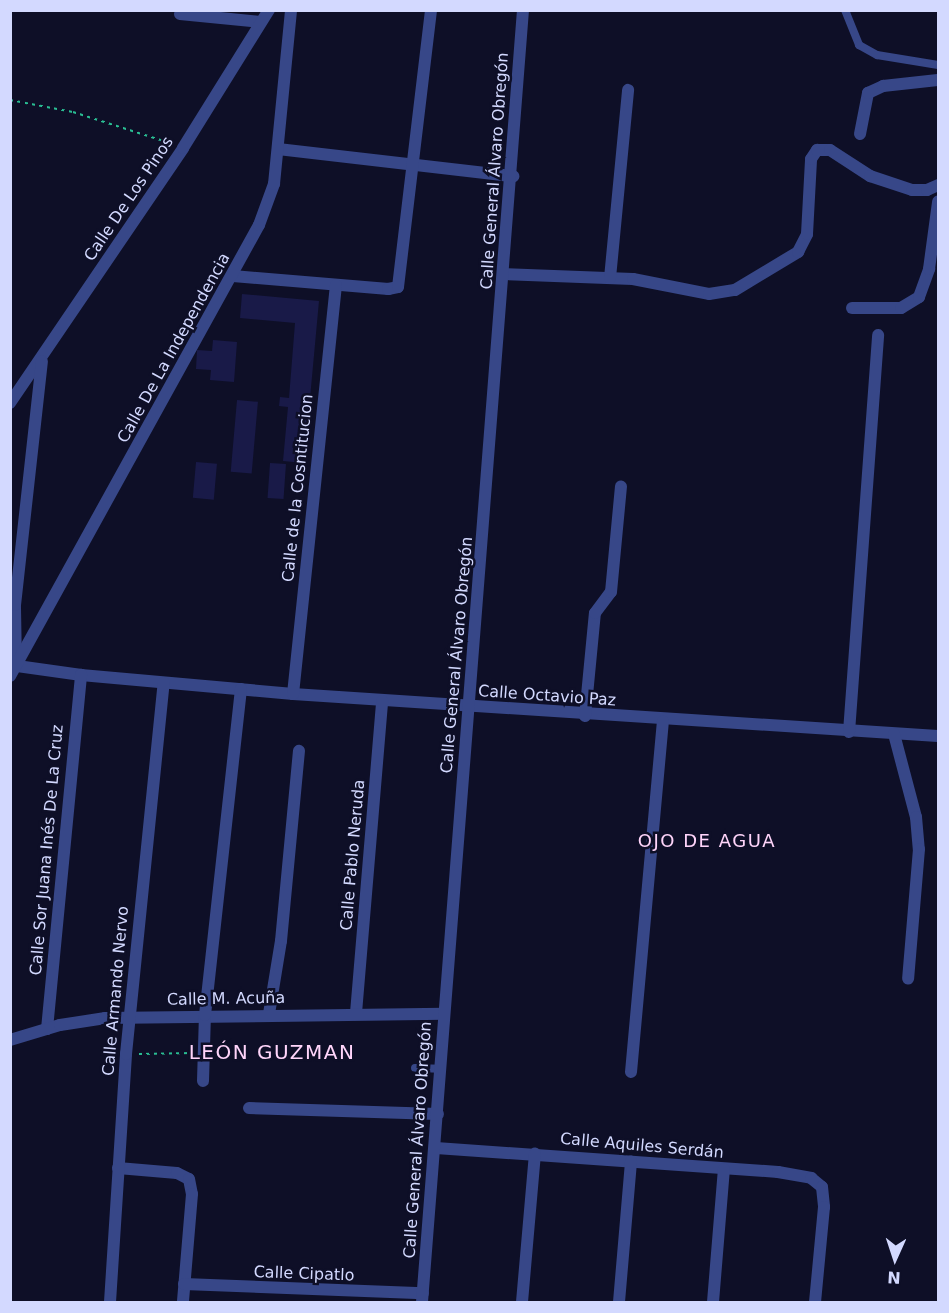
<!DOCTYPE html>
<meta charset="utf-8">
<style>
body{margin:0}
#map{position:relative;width:949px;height:1313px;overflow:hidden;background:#0e0f27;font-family:"DejaVu Sans",sans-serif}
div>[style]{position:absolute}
.building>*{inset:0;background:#191a48;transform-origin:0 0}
.path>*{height:2px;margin-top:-1px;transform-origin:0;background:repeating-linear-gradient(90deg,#29bd92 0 3px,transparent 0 7.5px)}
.service>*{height:8px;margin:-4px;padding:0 4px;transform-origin:4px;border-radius:4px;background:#374788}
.minor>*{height:12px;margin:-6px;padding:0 6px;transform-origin:6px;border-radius:6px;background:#374788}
.tertiary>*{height:12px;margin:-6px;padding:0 6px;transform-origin:6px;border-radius:6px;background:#374788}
span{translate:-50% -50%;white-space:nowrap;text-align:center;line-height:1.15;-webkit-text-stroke:5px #0e0f27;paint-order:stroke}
.street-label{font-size:16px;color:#d3d9ff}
.neighbourhood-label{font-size:18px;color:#ffd5fa;letter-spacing:1.5px}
.quarter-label{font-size:20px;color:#ffd5fa;letter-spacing:1.5px}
.frame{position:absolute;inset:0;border:12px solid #d3d9ff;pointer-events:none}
.north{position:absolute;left:865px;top:1229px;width:60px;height:60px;-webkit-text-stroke:4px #0e0f27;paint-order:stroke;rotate:183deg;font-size:16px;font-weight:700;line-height:24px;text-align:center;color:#d3d9ff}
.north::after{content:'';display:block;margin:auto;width:21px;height:27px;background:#d3d9ff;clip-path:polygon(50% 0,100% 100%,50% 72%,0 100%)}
</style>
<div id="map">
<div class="building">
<i style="clip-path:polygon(242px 294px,319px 301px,304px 463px,283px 461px,288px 407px,279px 406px,280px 397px,289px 398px,295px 323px,240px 318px)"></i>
<i style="clip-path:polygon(213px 340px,237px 342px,234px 382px,210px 380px,211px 370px,196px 369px,197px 350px,212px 351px)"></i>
<i style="left:237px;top:400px;width:21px;height:72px;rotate:5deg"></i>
<i style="left:196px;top:462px;width:21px;height:36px;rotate:5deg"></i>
<i style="left:270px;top:463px;width:16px;height:35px;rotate:4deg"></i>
</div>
<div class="path">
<i style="left:10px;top:100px;width:64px;rotate:10.8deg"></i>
<i style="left:73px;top:112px;width:105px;rotate:17.7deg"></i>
<i style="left:139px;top:1054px;width:54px;rotate:-1.1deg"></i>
</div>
<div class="service">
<i style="left:845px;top:10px;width:38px;rotate:68deg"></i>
<i style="left:859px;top:45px;width:21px;rotate:29deg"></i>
<i style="left:877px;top:55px;width:62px;rotate:9.3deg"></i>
<i style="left:415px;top:1068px;width:25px;rotate:2deg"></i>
</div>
<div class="minor">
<i style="left:180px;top:14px;width:80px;rotate:5.7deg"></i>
<i style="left:860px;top:134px;width:42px;rotate:-79deg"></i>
<i style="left:868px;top:93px;width:17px;rotate:-25deg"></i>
<i style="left:883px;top:86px;width:55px;rotate:-6.2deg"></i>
<i style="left:278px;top:149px;width:237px;rotate:6.6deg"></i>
<i style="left:504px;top:274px;width:129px;rotate:2.2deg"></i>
<i style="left:633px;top:279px;width:77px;rotate:11.2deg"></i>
<i style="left:709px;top:294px;width:26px;rotate:-9deg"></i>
<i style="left:735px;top:290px;width:74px;rotate:-31.1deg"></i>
<i style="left:798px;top:252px;width:20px;rotate:-63deg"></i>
<i style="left:807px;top:234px;width:75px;rotate:-86.9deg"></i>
<i style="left:811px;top:159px;width:11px;rotate:-56deg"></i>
<i style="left:817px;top:150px;width:13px"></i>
<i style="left:830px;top:150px;width:48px;rotate:33deg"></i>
<i style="left:870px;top:176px;width:44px;rotate:18.4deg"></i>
<i style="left:912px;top:190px;width:15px"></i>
<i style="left:927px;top:190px;width:12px;rotate:-24deg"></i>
<i style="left:233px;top:276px;width:156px;rotate:4.8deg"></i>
<i style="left:388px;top:289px;width:10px;rotate:-11deg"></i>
<i style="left:398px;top:287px;width:279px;rotate:-83.2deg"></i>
<i style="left:610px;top:278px;width:189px;rotate:-84.5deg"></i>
<i style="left:852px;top:308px;width:49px"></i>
<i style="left:901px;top:308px;width:21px;rotate:-31deg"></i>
<i style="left:919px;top:297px;width:30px;rotate:-70deg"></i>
<i style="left:929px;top:269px;width:68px;rotate:-82.3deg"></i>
<i style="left:10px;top:403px;width:308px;rotate:-55.8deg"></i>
<i style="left:183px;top:148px;width:163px;rotate:-58.1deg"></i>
<i style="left:10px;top:665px;width:72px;rotate:8deg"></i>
<i style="left:81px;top:675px;width:213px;rotate:5.1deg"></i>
<i style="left:293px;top:694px;width:646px;rotate:3.73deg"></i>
<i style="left:16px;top:665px;width:60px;rotate:-91deg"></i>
<i style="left:15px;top:605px;width:245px;rotate:-83.7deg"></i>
<i style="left:293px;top:694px;width:411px;rotate:-84deg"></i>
<i style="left:585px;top:716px;width:103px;rotate:-84.5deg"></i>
<i style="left:595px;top:613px;width:26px;rotate:-53deg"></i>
<i style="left:611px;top:592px;width:106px;rotate:-84.6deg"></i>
<i style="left:849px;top:732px;width:398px;rotate:-85.8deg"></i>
<i style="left:894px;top:734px;width:86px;rotate:75.2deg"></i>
<i style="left:916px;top:817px;width:32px;rotate:85deg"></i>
<i style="left:919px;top:849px;width:130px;rotate:94.8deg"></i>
<i style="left:356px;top:1013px;width:313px;rotate:-85.2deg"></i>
<i style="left:269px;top:1014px;width:74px;rotate:-80.7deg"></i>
<i style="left:281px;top:941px;width:191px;rotate:-84.6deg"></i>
<i style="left:47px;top:1029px;width:356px;rotate:-84.5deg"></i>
<i style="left:10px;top:1040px;width:52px;rotate:-16.7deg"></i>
<i style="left:60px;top:1025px;width:46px;rotate:-8.8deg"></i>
<i style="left:105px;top:1018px;width:339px;rotate:-0.7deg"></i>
<i style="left:631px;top:1072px;width:352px;rotate:-84.8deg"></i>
<i style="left:203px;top:1081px;width:66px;rotate:-88.3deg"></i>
<i style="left:205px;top:1015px;width:328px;rotate:-83.7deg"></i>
<i style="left:249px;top:1108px;width:189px;rotate:1.8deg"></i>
<i style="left:436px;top:1148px;width:343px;rotate:4deg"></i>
<i style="left:778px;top:1172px;width:34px;rotate:10deg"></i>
<i style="left:811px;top:1178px;width:14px;rotate:39deg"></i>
<i style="left:822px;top:1187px;width:20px;rotate:84deg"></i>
<i style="left:824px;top:1207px;width:95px;rotate:95.4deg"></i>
<i style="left:118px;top:1168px;width:59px;rotate:4.8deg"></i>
<i style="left:177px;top:1173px;width:13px;rotate:27deg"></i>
<i style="left:189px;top:1179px;width:15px;rotate:79deg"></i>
<i style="left:192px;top:1194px;width:108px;rotate:94.8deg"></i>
<i style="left:184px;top:1284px;width:239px;rotate:2.2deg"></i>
<i style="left:110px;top:1302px;width:249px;rotate:-86.3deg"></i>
<i style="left:126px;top:1054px;width:373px;rotate:-84.2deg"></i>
<i style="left:422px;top:1302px;width:1296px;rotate:-85.53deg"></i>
<i style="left:522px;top:1302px;width:149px;rotate:-85deg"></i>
<i style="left:619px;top:1302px;width:141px;rotate:-85.1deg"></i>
<i style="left:713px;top:1302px;width:133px;rotate:-85.3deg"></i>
</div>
<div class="tertiary">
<i style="left:10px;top:676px;width:515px;rotate:-61.1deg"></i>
<i style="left:259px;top:225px;width:44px;rotate:-69.9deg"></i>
<i style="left:274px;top:184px;width:175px;rotate:-84.4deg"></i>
</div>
<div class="street-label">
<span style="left:495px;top:171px;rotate:-86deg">Calle General Álvaro Obregón</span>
<span style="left:129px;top:199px;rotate:-56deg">Calle De Los Pinos</span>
<span style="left:174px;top:348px;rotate:-61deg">Calle De La Independencia</span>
<span style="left:298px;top:488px;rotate:-84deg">Calle de la Cosntitucion</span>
<span style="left:457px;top:655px;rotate:-85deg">Calle General Álvaro Obregón</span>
<span style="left:547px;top:696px;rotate:4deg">Calle Octavio Paz</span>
<span style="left:47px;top:850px;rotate:-85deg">Calle Sor Juana Inés De La Cruz</span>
<span style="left:353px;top:855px;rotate:-85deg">Calle Pablo Neruda</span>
<span style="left:116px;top:991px;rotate:-85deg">Calle Armando Nervo</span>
<span style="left:226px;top:999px;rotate:-1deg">Calle M. Acuña</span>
<span style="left:418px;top:1140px;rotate:-86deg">Calle General Álvaro Obregón</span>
<span style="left:642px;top:1146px;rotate:5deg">Calle Aquiles Serdán</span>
<span style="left:304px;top:1274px;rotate:2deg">Calle Cipatlo</span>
</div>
<div class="neighbourhood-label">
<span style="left:707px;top:841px">OJO DE AGUA</span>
</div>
<div class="quarter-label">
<span style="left:272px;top:1052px">LEÓN GUZMAN</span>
</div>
<div class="frame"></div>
<div class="north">N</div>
</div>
